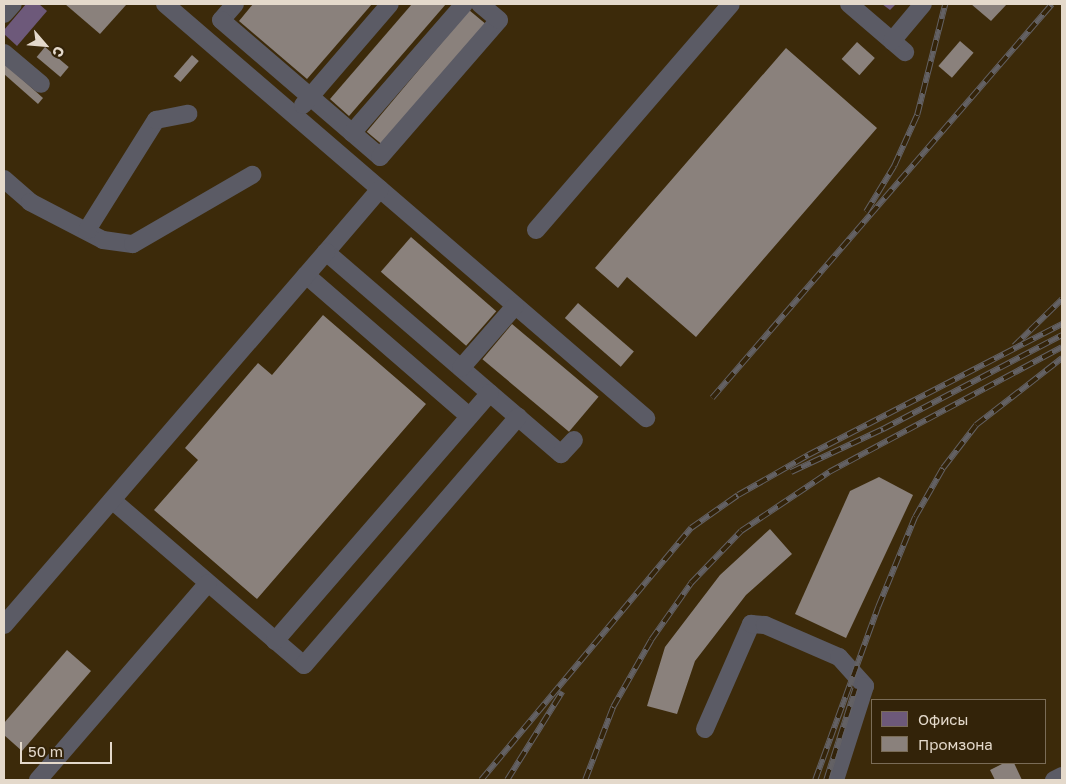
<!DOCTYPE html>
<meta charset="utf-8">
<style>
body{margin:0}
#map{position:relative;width:1066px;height:784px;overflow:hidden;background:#292113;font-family:"Golos Text",sans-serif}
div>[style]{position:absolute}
.built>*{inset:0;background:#3c2a0a}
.offices>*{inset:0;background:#6d597a}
.industry>*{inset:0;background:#8a817c;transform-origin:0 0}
.minor>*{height:18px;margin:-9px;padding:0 9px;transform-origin:9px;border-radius:9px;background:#5b5b65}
.rail>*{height:5.5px;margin-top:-2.75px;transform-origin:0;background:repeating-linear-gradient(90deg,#332309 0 11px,#636164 0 22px);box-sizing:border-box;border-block:1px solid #636164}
span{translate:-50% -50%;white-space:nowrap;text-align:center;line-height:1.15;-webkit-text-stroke:5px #332309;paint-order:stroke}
.frame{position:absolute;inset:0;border:5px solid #e4d9cb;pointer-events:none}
.legend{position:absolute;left:871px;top:699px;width:175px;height:65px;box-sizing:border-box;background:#332309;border:1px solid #7a6c57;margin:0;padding:6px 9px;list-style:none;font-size:15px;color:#e4d9cb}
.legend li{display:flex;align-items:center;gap:10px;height:25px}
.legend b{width:25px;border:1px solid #7a6c57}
.north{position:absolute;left:20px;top:20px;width:50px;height:50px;-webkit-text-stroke:4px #332309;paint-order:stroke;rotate:117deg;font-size:14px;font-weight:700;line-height:20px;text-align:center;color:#e4d9cb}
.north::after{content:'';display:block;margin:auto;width:18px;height:22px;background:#e4d9cb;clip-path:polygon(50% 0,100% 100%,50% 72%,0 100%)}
.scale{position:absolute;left:20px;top:742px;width:92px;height:22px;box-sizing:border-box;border:2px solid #e4d9cb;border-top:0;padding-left:6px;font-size:15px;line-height:18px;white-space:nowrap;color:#e4d9cb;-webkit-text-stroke:4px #332309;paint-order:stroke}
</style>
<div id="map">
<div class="built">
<i style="clip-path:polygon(evenodd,4px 4px,1062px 4px,1062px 780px,4px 780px,4px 4px,872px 700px,1045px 700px,1045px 763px,872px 763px,872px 700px)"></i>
</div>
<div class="offices">
<i style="clip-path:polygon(26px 4px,39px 4px,47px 11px,17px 46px,4px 34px,4px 30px)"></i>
<i style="clip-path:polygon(882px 4px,896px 4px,890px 10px)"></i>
</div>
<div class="industry">
<i style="clip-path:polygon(65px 4px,125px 4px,126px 5px,100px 34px)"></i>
<i style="clip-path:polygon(253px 4px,372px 4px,307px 79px,239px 21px)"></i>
<i style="clip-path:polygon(412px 4px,446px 4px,349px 116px,330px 99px)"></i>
<i style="clip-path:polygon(971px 4px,1007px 4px,991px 21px)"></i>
<i style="left:469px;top:10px;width:25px;height:159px;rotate:40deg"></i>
<i style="left:960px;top:41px;width:18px;height:33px;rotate:41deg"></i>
<i style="left:857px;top:42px;width:24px;height:23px;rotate:42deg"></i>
<i style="left:45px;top:47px;width:31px;height:13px;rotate:40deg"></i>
<i style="clip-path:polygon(786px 48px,877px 128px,696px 337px,627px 277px,618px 288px,595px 268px)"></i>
<i style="left:192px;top:55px;width:9px;height:28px;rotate:41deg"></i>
<i style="clip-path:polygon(4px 63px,43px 98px,38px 104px,4px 74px)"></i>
<i style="left:411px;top:237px;width:113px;height:46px;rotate:41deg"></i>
<i style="left:578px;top:303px;width:74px;height:20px;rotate:41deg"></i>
<i style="clip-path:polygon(323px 315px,426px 404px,257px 599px,154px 510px,198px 460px,185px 448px,258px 363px,272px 375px)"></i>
<i style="left:512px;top:324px;width:113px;height:46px;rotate:40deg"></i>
<i style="clip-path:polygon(879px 477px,913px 495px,846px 638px,795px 614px,850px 491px)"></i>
<i style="clip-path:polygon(770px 529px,792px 554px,746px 595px,695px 661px,677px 714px,647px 706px,665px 647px,720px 575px)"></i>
<i style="clip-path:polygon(67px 650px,91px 671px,22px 751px,4px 735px,4px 723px)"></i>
<i style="clip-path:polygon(1004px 763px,1014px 763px,1022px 780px,995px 780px,990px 770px)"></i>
</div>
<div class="minor">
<i style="left:165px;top:4px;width:635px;rotate:40.72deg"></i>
<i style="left:235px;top:4px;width:21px;rotate:131deg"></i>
<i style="left:221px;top:20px;width:210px;rotate:40.7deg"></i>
<i style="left:380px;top:157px;width:181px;rotate:-49deg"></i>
<i style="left:499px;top:20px;width:25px;rotate:-140deg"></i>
<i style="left:849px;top:4px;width:74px;rotate:40.6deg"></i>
<i style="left:4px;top:14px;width:13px;rotate:-48deg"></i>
<i style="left:892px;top:41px;width:48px;rotate:-50deg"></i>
<i style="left:4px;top:53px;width:48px;rotate:40deg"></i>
<i style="left:303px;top:105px;width:133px;rotate:-49.3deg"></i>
<i style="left:352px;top:133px;width:171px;rotate:-49deg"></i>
<i style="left:4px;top:179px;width:35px;rotate:41deg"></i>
<i style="left:30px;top:202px;width:82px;rotate:27.5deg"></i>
<i style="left:103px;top:240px;width:30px;rotate:8deg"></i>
<i style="left:133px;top:244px;width:138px;rotate:-30.1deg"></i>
<i style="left:380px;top:189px;width:83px;rotate:130.6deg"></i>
<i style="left:326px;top:252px;width:310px;rotate:40.7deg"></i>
<i style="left:561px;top:454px;width:19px;rotate:-47deg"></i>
<i style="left:87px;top:230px;width:130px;rotate:-57.9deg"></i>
<i style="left:156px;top:120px;width:33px;rotate:-11deg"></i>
<i style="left:536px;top:230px;width:298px;rotate:-49.2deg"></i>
<i style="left:306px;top:275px;width:216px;rotate:40.9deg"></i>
<i style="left:461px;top:368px;width:82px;rotate:-48.9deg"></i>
<i style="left:112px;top:500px;width:253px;rotate:40.7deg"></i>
<i style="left:304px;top:665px;width:328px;rotate:-49.2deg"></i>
<i style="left:4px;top:625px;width:493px;rotate:-49.2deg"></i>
<i style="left:275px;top:641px;width:328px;rotate:-49.1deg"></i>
<i style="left:705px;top:729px;width:115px;rotate:-66.3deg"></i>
<i style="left:751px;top:624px;width:14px;rotate:4deg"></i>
<i style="left:765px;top:625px;width:81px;rotate:23.4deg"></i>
<i style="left:839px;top:657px;width:39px;rotate:48deg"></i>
<i style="left:865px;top:686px;width:99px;rotate:107.7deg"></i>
<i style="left:38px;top:780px;width:260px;rotate:-49.2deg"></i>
<i style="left:1054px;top:780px;width:9px;rotate:-27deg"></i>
</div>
<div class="rail">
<i style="left:866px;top:212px;width:54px;rotate:-58.7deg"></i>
<i style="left:894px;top:166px;width:56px;rotate:-65.7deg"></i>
<i style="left:917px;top:115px;width:114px;rotate:-75.8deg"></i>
<i style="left:1014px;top:346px;width:67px;rotate:-44.4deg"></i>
<i style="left:712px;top:398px;width:520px;rotate:-49.21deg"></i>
<i style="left:791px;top:472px;width:102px;rotate:-25.1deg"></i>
<i style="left:883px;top:429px;width:202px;rotate:-27.7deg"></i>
<i style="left:481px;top:780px;width:328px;rotate:-50.2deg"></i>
<i style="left:691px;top:528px;width:57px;rotate:-35.1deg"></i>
<i style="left:738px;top:495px;width:81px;rotate:-29.7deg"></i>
<i style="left:808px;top:455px;width:286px;rotate:-27.3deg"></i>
<i style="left:507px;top:780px;width:104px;rotate:-58deg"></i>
<i style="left:585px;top:780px;width:78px;rotate:-69deg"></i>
<i style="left:613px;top:707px;width:77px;rotate:-60.4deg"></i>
<i style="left:651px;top:640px;width:70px;rotate:-54.9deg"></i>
<i style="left:691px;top:583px;width:72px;rotate:-46.1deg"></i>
<i style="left:741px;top:531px;width:106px;rotate:-33.8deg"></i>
<i style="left:829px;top:472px;width:264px;rotate:-28.2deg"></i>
<i style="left:815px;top:780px;width:184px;rotate:-70deg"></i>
<i style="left:878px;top:607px;width:97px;rotate:-67.7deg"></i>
<i style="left:915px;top:517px;width:56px;rotate:-60.3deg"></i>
<i style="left:943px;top:468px;width:54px;rotate:-52.5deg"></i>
<i style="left:976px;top:425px;width:109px;rotate:-37.9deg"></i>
<i style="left:826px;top:780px;width:96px;rotate:-72.3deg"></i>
</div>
<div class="frame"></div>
<ul class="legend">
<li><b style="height:14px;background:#6d597a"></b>Офисы</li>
<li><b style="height:14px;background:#8a817c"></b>Промзона</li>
</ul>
<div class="north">С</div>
<div class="scale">50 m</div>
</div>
